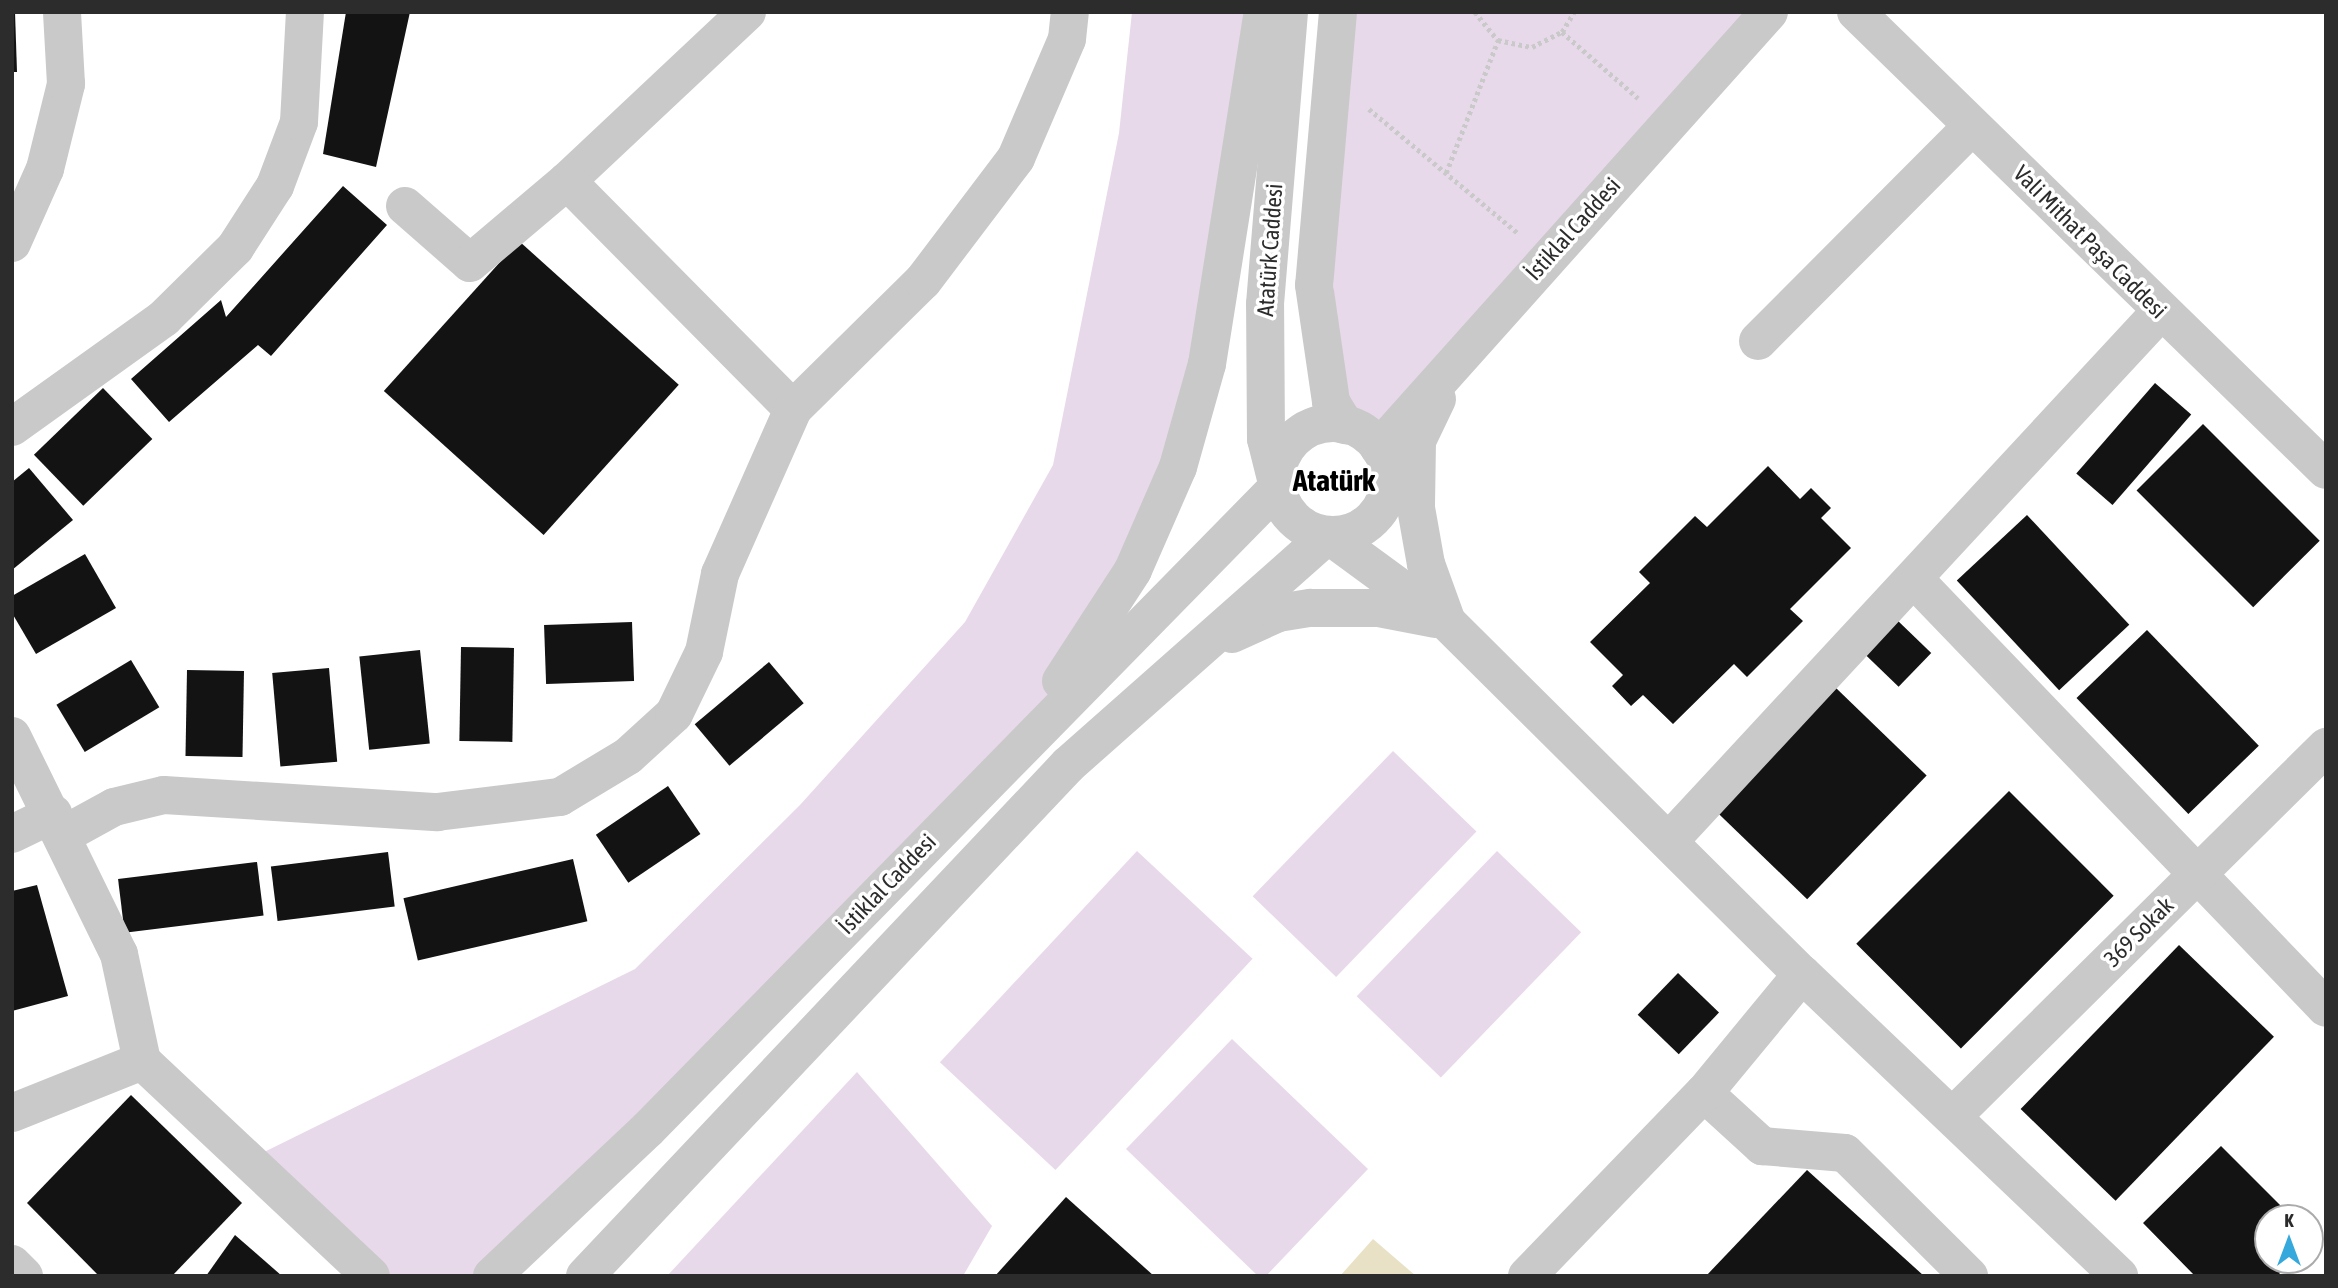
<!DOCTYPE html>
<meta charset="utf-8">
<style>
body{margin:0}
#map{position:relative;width:2338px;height:1288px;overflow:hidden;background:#fff;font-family:"Asap Condensed",sans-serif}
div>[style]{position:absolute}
.green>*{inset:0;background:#e7d9e9;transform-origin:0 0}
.water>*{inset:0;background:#e8e1c6}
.building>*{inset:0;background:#131313;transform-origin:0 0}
.path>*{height:4.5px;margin-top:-2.25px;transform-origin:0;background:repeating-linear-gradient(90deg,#c9c9c9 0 3.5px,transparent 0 7px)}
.minor>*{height:38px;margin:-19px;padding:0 19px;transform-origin:19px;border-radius:19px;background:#c9c9c9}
.minor>.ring{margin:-19px;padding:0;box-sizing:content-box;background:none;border:38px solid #c9c9c9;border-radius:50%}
span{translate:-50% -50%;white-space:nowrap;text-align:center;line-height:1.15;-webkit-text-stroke:7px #fff;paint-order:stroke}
.street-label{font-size:23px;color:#2c2c2c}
.district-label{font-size:30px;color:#000;font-weight:700}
.frame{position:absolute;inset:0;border:14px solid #2c2c2c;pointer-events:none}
.north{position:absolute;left:2254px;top:1204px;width:70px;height:70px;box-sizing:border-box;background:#fff;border:2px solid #ababab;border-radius:50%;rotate:0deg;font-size:19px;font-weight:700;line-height:28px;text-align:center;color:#2c2c2c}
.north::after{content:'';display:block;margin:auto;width:24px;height:32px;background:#35a8dc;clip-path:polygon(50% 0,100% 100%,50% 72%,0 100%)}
</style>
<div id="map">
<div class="green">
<i style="clip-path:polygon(1132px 12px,1263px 12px,1240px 184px,1133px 570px,992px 777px,492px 1276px,371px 1276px,252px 1158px,635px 969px,800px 805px,965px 622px,1053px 465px,1119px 133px)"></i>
<i style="clip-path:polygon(1338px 12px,1769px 12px,1368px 435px,1345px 425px,1322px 149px)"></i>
<i style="left:1393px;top:751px;width:116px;height:202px;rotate:44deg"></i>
<i style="left:1137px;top:851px;width:158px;height:289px;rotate:43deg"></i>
<i style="left:1497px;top:851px;width:117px;height:202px;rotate:44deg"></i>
<i style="clip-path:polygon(1232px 1039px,1368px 1169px,1266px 1276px,1258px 1276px,1126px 1149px)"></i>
<i style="clip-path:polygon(857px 1072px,992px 1226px,963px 1276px,667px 1276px)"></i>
</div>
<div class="water">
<i style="clip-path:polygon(1373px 1239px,1416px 1276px,1340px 1276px)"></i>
</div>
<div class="building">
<i style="clip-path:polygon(12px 12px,15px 12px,17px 72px,12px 72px)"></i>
<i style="clip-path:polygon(346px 12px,410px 12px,376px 167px,323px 154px)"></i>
<i style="clip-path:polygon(343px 186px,387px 225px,271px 356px,258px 345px,169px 422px,131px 379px,221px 300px,226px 317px)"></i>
<i style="left:519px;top:241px;width:215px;height:202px;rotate:42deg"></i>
<i style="left:2155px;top:383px;width:48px;height:120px;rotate:41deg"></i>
<i style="left:103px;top:388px;width:71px;height:96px;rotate:46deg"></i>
<i style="left:2203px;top:424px;width:165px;height:94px;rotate:45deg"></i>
<i style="clip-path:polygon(1768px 466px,1800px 499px,1811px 488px,1831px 508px,1821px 518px,1851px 548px,1790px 609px,1803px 621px,1747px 677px,1734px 664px,1673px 724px,1643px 695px,1631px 706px,1612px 686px,1623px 675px,1590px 642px,1650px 583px,1639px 572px,1695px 516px,1707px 527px)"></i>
<i style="clip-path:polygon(29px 468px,73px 520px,12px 570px,12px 482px)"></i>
<i style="left:2027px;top:515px;width:150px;height:96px;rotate:47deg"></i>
<i style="clip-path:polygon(85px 554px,116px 608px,36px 654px,12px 613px,12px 596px)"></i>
<i style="left:1896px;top:619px;width:49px;height:47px;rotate:44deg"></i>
<i style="left:632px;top:622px;width:59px;height:88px;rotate:88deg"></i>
<i style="left:2147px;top:630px;width:161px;height:98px;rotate:46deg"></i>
<i style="left:461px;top:647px;width:53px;height:94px;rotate:1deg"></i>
<i style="left:420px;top:650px;width:94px;height:61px;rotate:84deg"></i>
<i style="left:131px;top:660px;width:55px;height:87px;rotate:59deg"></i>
<i style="left:769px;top:662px;width:54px;height:97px;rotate:50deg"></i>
<i style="left:329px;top:668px;width:94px;height:57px;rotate:85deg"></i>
<i style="left:187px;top:670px;width:57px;height:86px;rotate:1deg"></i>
<i style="left:1836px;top:688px;width:126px;height:172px;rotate:44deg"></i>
<i style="left:668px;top:786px;width:58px;height:87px;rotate:56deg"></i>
<i style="left:2009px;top:791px;width:148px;height:216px;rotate:45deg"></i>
<i style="left:388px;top:852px;width:55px;height:118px;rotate:83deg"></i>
<i style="left:573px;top:859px;width:64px;height:174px;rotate:77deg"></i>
<i style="left:257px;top:862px;width:54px;height:140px;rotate:83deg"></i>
<i style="clip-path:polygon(37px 885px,68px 996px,12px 1011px,12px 891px)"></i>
<i style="left:2179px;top:945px;width:132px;height:228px;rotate:44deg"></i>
<i style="left:1678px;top:973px;width:57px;height:58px;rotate:44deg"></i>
<i style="clip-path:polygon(131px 1095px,242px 1203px,172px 1276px,99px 1276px,27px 1203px)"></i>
<i style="clip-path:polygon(2221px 1146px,2293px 1218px,2268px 1218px,2268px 1260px,2293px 1260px,2277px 1276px,2195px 1276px,2143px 1223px)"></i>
<i style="clip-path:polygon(1807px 1170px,1924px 1276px,1706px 1276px)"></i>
<i style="clip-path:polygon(1066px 1197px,1154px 1276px,995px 1276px)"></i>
<i style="clip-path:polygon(235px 1235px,282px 1276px,206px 1276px)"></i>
</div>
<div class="path">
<i style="left:1475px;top:12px;width:36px;rotate:51deg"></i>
<i style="left:1498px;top:40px;width:35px;rotate:12deg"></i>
<i style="left:1532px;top:47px;width:34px;rotate:-27deg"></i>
<i style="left:1562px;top:32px;width:23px;rotate:-59deg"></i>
<i style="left:1562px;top:32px;width:101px;rotate:41deg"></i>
<i style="left:1369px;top:109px;width:194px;rotate:39.8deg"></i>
<i style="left:1446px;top:173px;width:143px;rotate:-68.6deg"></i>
</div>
<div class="minor">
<i style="left:1338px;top:12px;width:274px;rotate:95deg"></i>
<i style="left:1314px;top:285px;width:118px;rotate:81.7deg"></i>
<i style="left:1331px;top:402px;width:27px;rotate:59deg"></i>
<i style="left:1856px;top:12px;width:656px;rotate:44.26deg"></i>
<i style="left:567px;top:181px;width:247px;rotate:-43.2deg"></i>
<i style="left:405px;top:206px;width:86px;rotate:41.2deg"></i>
<i style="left:470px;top:263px;width:127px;rotate:-40.2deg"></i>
<i style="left:567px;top:181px;width:321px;rotate:45.3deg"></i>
<i style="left:12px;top:243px;width:81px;rotate:-66deg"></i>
<i style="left:45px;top:169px;width:88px;rotate:-76.1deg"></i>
<i style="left:66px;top:84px;width:72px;rotate:-93.2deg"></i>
<i style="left:1758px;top:341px;width:303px;rotate:-45.1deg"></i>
<i style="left:1437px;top:399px;width:47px;rotate:115.5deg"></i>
<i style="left:1417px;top:441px;width:67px;rotate:90.9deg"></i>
<i style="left:1416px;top:508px;width:57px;rotate:79.9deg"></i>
<i style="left:1426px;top:564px;width:62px;rotate:70.1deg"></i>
<i class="ring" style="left:1277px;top:423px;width:74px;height:74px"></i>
<i style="left:12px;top:427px;width:187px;rotate:-35.6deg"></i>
<i style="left:164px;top:318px;width:100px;rotate:-44.6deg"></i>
<i style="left:235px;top:248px;width:74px;rotate:-57.2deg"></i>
<i style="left:275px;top:186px;width:68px;rotate:-69.4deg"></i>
<i style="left:299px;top:122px;width:110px;rotate:-86.9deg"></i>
<i style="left:1379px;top:448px;width:585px;rotate:-48.19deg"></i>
<i style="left:1278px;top:487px;width:49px;rotate:-104deg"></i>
<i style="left:1266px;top:439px;width:135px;rotate:-90.4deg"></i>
<i style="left:1265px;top:304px;width:293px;rotate:-85.3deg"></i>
<i style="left:1328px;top:535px;width:147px;rotate:36.2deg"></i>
<i style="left:1447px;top:622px;width:500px;rotate:44.8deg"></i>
<i style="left:1802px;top:974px;width:438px;rotate:43.6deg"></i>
<i style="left:1915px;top:580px;width:593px;rotate:46.16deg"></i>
<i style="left:1232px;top:634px;width:51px;rotate:-24.5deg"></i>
<i style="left:1278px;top:613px;width:33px;rotate:-9deg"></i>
<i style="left:1311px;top:608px;width:68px"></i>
<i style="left:1379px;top:608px;width:57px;rotate:11.1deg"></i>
<i style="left:1061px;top:681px;width:132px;rotate:-57deg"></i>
<i style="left:1133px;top:570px;width:112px;rotate:-66.4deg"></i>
<i style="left:1178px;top:467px;width:107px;rotate:-74.3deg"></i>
<i style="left:1207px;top:364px;width:356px;rotate:-81deg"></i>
<i style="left:12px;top:736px;width:243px;rotate:63.9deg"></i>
<i style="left:119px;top:954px;width:109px;rotate:77.9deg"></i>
<i style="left:142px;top:1061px;width:314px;rotate:43.2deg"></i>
<i style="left:12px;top:834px;width:46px;rotate:-26deg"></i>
<i style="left:63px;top:835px;width:58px;rotate:-28.8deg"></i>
<i style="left:114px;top:807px;width:51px;rotate:-13.5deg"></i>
<i style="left:164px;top:795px;width:274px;rotate:3.6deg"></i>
<i style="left:437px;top:812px;width:124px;rotate:-7deg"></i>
<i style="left:560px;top:797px;width:79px;rotate:-31.1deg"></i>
<i style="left:628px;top:756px;width:62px;rotate:-42.4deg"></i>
<i style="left:674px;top:714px;width:69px;rotate:-64.2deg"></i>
<i style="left:704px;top:652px;width:80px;rotate:-78.4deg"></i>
<i style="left:720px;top:574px;width:180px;rotate:-66.1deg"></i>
<i style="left:793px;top:409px;width:182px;rotate:-44.6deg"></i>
<i style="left:923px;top:281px;width:154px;rotate:-52.9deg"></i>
<i style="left:1016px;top:158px;width:129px;rotate:-66.8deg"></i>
<i style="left:1067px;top:39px;width:27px;rotate:-84deg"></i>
<i style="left:1671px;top:839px;width:719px;rotate:-47.14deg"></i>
<i style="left:1704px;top:1093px;width:79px;rotate:42.4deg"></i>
<i style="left:1762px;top:1146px;width:83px;rotate:4.8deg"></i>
<i style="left:1845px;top:1153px;width:175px;rotate:44.8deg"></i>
<i style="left:12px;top:1113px;width:140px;rotate:-21.8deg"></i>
<i style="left:1953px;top:1116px;width:525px;rotate:-44.69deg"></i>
<i style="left:12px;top:1264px;width:17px;rotate:45deg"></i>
<i style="left:492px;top:1276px;width:214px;rotate:-43.3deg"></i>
<i style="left:648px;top:1129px;width:899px;rotate:-45.54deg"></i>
<i style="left:585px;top:1276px;width:703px;rotate:-46.61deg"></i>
<i style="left:1068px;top:765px;width:347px;rotate:-41.5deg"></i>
<i style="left:1527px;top:1276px;width:255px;rotate:-46deg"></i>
<i style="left:1704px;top:1093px;width:154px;rotate:-50.5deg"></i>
</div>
<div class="street-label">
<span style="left:1573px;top:229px;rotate:-48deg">İstiklal Caddesi</span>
<span style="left:2090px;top:242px;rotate:45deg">Vali Mithat Paşa Caddesi</span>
<span style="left:1270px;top:250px;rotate:-86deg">Atatürk Caddesi</span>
<span style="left:887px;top:884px;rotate:-46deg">İstiklal Caddesi</span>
<span style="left:2139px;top:932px;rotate:-45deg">369 Sokak</span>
</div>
<div class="district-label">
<span style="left:1334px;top:480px">Atatürk</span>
</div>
<div class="frame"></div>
<div class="north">K</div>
</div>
